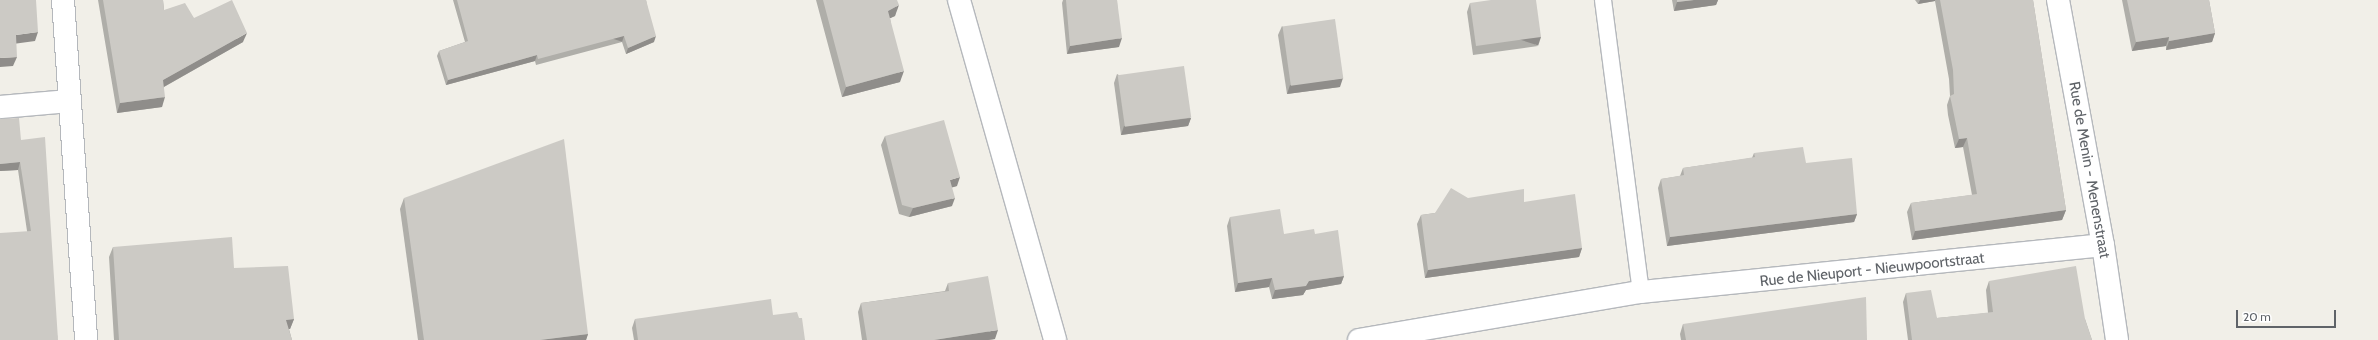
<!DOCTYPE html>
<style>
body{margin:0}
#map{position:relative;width:2378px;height:340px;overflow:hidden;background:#f1efe8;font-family:Cabin,sans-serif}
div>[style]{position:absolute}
.roads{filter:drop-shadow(1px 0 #b5b8bc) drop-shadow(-1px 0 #b5b8bc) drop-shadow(0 1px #b5b8bc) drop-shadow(0 -1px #b5b8bc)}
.lane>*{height:16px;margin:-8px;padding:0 8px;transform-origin:8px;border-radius:8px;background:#fff}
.street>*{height:22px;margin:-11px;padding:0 11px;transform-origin:11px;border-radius:11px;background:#fff}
.secondary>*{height:22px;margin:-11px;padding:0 11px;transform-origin:11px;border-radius:11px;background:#fff}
.wall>*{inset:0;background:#afaea9}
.shaded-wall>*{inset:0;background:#8f8d8a;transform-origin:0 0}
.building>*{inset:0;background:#cccac5;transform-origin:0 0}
span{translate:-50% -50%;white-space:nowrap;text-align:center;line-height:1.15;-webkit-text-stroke:3.5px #fff;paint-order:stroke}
.street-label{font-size:15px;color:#5f6368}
.scale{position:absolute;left:2236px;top:310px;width:100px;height:18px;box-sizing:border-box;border:2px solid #5f6368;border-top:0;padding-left:5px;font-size:12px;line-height:14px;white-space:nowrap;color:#5f6368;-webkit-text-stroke:3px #fff;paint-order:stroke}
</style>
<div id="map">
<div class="roads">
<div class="lane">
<i style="left:1603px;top:0;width:294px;rotate:82.6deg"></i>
</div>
<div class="street">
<i style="left:63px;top:0;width:341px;rotate:86.1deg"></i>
<i style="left:959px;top:0;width:353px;rotate:74.2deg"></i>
<i style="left:0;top:107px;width:70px;rotate:-4.9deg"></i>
<i style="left:1359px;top:340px;width:286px;rotate:-9.7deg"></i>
<i style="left:1641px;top:292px;width:464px;rotate:-5.8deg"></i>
</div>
<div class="secondary">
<i style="left:2058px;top:0;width:249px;rotate:79.6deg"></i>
<i style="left:2103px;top:245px;width:96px;rotate:81.6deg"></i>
</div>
</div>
<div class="wall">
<i style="clip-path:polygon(98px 0,163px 0,164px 10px,194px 18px,243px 42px,164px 87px,162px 107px,117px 113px)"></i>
<i style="clip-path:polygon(453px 0,646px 0,654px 42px,626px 54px,622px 42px,536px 65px,535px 61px,446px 85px,437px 56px,439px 51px,465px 42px)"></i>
<i style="clip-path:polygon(816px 0,897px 0,895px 16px,890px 18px,900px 82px,842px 97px)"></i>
<i style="clip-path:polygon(1063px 0,1117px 0,1119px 47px,1067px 54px,1062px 3px)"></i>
<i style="clip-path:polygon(1672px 0,1718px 0,1716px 5px,1674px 11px)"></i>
<i style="clip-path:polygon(1915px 0,2033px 0,2066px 210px,2062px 220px,1912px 240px,1907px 212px,1911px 203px,1972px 195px,1963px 147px,1955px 148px,1948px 115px,1947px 105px,1950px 96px,1949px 79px,1935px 1px,1918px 4px)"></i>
<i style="clip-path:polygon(2122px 0,2209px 0,2215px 33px,2212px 42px,2166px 50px,2166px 46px,2132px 51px)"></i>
<i style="clip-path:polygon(1470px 3px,1538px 46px,1473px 55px,1467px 12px)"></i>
<i style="clip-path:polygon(1282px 26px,1340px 87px,1287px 94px,1278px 35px)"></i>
<i style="clip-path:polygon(1117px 74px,1191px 118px,1188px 126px,1121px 135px,1114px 83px)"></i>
<i style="clip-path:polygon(0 119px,21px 140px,58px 340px,27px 231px,18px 170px,0 171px)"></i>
<i style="clip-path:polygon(885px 136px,957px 186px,952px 187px,952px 206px,909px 217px,899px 214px,881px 145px)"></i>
<i style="clip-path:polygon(1754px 153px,1806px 163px,1857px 214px,1854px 222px,1667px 246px,1658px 188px,1661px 179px,1680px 176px,1683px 168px,1752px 158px)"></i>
<i style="clip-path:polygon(404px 198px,588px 334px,586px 340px,418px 340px,400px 209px)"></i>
<i style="clip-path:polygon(1468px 198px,1524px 202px,1582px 248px,1579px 257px,1425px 278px,1417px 224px,1421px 215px,1435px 213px)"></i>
<i style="clip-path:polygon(1230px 217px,1284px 234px,1315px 234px,1344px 276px,1341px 284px,1306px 290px,1303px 295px,1272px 299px,1269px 287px,1235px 292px,1227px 226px)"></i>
<i style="clip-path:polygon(113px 247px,234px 268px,294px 319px,290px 329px,289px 329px,292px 340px,114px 340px,109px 257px)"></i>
<i style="clip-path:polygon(1989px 281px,2085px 319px,2092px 340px,1908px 340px,1903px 302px,1906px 293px,1937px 318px,1988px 313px,1986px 290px)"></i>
<i style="clip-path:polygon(948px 283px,995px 339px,988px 340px,862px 340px,858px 312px,861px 303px,945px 291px)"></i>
<i style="clip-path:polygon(773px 315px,805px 340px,634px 340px,632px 328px,635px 319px)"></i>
<i style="clip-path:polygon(1683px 324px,1867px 340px,1681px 340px,1680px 334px)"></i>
</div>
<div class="shaded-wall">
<i style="clip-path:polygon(1694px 0,1718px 0,1716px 5px,1674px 11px,1677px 2px)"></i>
<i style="clip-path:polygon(1920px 0,1935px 0,1935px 1px,1918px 4px)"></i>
<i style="clip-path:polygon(899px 5px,895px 16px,884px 21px,888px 11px)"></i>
<i style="clip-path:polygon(38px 32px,35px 41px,13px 44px,16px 35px)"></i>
<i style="clip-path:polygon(247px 33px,243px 42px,160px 89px,163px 80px)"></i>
<i style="clip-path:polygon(2215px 33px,2212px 42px,2166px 50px,2169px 41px)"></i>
<i style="left:624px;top:36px;width:6px;height:89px;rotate:108deg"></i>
<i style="clip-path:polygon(656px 36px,654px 42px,626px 54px,628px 48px)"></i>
<i style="left:1541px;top:37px;width:9px;height:66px;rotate:108deg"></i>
<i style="clip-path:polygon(2169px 37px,2166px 46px,2132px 51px,2136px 42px)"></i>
<i style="clip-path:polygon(1122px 38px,1119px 47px,1067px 54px,1070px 46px)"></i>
<i style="clip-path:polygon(537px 55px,535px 61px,446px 85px,448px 80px)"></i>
<i style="clip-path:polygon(17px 57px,13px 66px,0 67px,0 58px)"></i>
<i style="clip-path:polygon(904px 71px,900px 82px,842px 97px,846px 87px)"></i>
<i style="clip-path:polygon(1343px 78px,1340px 87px,1287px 94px,1290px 85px)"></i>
<i style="clip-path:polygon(165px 97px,162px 107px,117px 113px,120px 103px)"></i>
<i style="clip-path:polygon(1191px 118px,1188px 126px,1121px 135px,1124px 126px)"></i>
<i style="clip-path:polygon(1967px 138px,1963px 147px,1955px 148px,1959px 139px)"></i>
<i style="clip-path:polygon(20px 162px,18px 170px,0 171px,0 164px)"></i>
<i style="clip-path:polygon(960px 177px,957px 186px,947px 189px,950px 180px)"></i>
<i style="clip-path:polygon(955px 198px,952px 206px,909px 217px,913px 208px)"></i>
<i style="clip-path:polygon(2066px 210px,2062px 220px,1912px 240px,1915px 231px)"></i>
<i style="clip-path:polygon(1857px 214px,1854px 222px,1667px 246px,1670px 237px)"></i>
<i style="clip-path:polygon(1582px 248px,1579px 257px,1425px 278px,1428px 270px)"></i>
<i style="clip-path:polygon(1344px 276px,1341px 284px,1306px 290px,1303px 295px,1272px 299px,1275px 290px,1309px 281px)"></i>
<i style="clip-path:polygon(1272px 278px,1269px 287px,1235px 292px,1238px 283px)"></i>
<i style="clip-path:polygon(294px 319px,290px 329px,282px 330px,286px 320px)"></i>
<i style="clip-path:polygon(998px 330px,995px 339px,988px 340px,934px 340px)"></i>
<i style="clip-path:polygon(588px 334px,586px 340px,540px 340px)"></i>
</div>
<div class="building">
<i style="clip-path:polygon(0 0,36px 0,38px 32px,16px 35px,17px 57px,0 58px)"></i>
<i style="clip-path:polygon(103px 0,163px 0,164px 10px,185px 3px,194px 18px,232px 0,247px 33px,163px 80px,165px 97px,120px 103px)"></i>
<i style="clip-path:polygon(457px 0,646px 0,656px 36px,628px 48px,624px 36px,538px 59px,537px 55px,448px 80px,439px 51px,468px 41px)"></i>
<i style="clip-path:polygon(823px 0,897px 0,899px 5px,888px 11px,904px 71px,846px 87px)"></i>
<i style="clip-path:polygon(1066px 0,1117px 0,1122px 38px,1070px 46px)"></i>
<i style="clip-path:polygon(1491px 0,1536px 0,1541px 37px,1476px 46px,1470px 3px)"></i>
<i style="clip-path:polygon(1677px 0,1694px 0,1677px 2px)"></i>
<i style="clip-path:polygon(1940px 0,2033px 0,2066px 210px,1915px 231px,1911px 203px,1977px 194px,1967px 138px,1959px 139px,1952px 105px,1950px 96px,1954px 94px,1953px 70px)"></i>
<i style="clip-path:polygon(2127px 0,2209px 0,2215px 33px,2169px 41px,2169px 37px,2136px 42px)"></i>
<i style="left:1335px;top:19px;width:60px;height:53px;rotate:82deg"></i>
<i style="left:1184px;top:66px;width:52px;height:67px;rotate:82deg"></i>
<i style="clip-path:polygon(19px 118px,21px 140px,45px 137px,58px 340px,0 340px,0 233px,31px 231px,20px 162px,0 164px,0 119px)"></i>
<i style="clip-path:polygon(944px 120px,960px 177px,950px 180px,955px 198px,913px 208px,902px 205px,885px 136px)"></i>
<i style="clip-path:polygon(564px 139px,588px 334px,540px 340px,424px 340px,404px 198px)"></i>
<i style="clip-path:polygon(1803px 147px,1806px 163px,1852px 158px,1857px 214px,1670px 237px,1661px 179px,1684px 175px,1683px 168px,1755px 157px,1754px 153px)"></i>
<i style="clip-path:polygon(1451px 188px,1468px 198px,1524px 189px,1524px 202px,1575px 194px,1582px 248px,1428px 270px,1421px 215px,1435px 213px)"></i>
<i style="clip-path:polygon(1280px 209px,1284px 234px,1314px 229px,1315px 234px,1338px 230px,1344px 276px,1309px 281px,1306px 286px,1275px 290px,1272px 278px,1238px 283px,1230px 217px)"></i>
<i style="clip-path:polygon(232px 237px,234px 268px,288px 266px,294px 319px,286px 320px,292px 340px,119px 340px,113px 247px)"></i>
<i style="clip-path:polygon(2076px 266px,2085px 319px,2092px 340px,1912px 340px,1906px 293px,1931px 290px,1937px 318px,1993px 312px,1989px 281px)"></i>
<i style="clip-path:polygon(988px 276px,998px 330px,934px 340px,867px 340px,861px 303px,949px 291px,948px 283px)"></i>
<i style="clip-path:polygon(1866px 297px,1867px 340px,1686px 340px,1683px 324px)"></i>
<i style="clip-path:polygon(771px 299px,773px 315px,797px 312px,799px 318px,802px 318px,805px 340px,638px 340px,635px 319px)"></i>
</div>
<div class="street-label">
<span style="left:2089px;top:170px;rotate:80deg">Rue de Menin - Menenstraat</span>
<span style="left:1872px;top:270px;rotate:-6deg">Rue de Nieuport - Nieuwpoortstraat</span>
</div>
<div class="scale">20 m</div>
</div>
